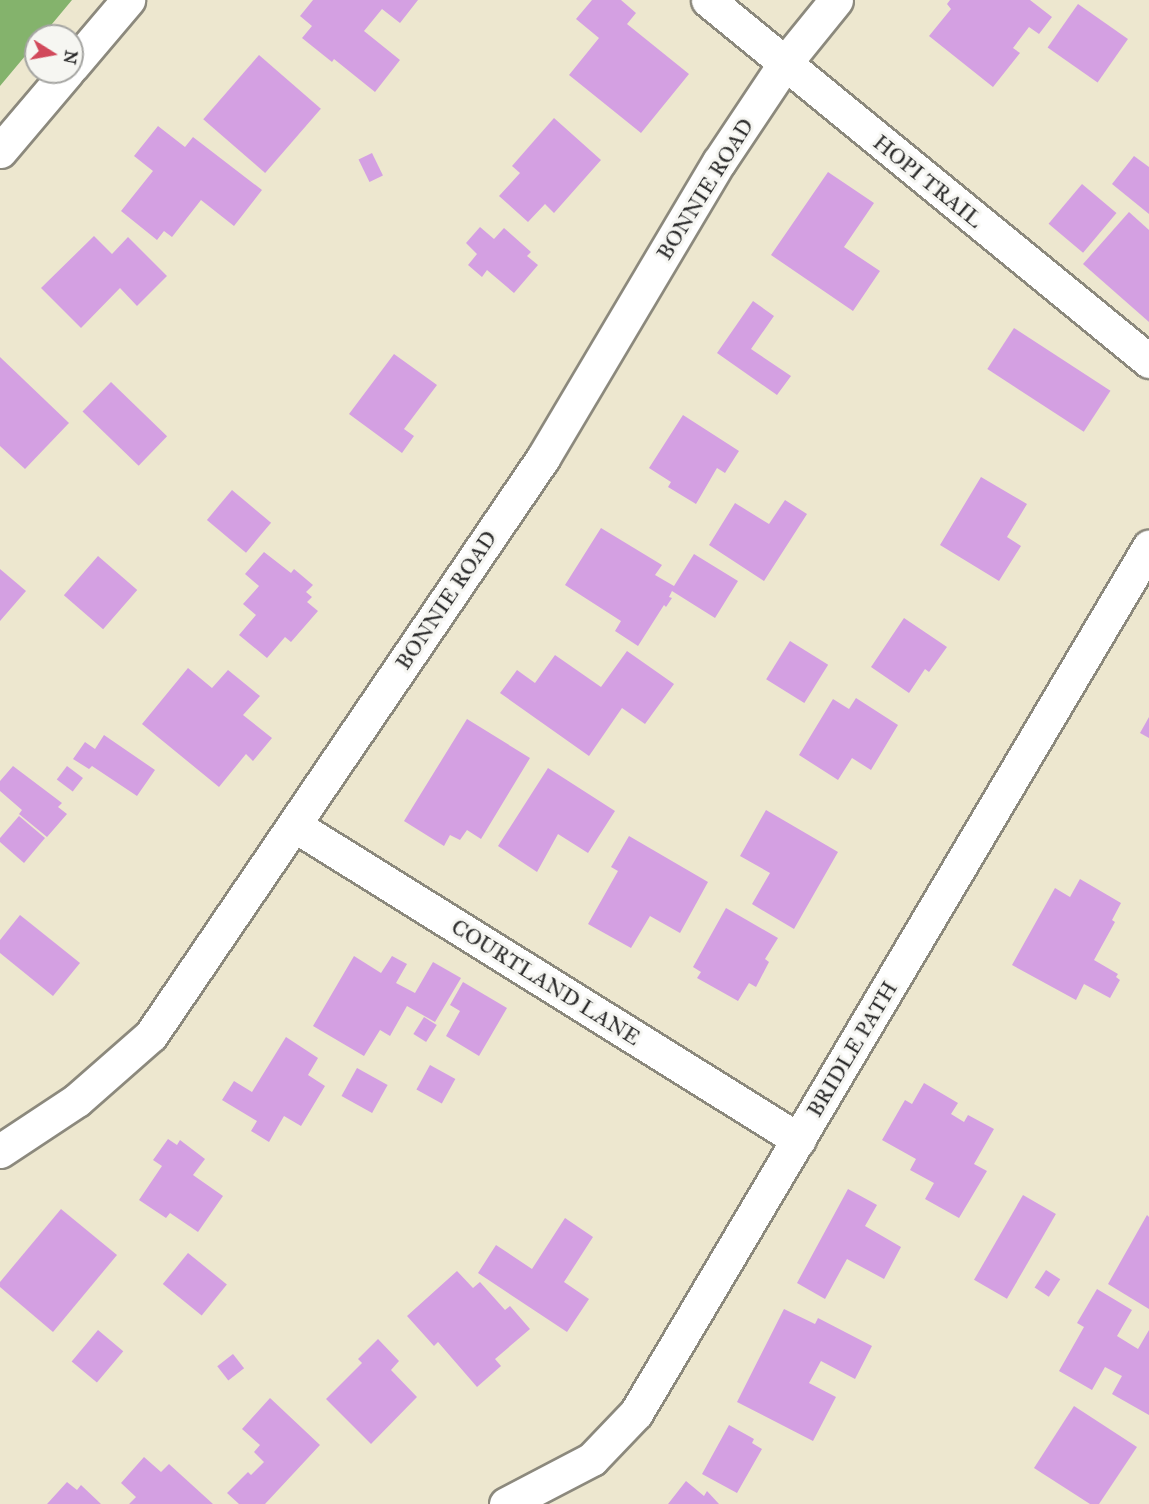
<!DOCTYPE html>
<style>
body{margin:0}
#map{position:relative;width:1149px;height:1504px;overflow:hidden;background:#ede7cf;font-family:"IM FELL Great Primer",serif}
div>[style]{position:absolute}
.forest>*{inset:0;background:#84b36c}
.building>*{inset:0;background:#d4a0e2;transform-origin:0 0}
.roads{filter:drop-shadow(2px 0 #8c897d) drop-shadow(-2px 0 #8c897d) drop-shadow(0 2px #8c897d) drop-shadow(0 -2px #8c897d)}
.minor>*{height:33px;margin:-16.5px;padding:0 16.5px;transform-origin:16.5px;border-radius:16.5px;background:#fff}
span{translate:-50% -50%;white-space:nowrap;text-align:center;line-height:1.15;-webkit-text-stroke:6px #f6f6f2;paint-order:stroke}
.street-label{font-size:22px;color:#2b2b2b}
.north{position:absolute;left:24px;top:24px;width:60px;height:60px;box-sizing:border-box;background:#f6f6f2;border:2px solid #a5a5a2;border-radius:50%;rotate:101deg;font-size:16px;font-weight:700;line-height:24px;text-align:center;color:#2b2b2b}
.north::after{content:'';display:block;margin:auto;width:21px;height:27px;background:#d1495b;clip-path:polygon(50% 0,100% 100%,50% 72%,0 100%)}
</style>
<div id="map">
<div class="forest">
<i style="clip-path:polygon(0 0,72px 0,42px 36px,36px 36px,36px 43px,0 86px)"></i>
</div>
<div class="building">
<i style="clip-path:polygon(313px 0,418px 0,400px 23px,382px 9px,364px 31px,400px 60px,375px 92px,334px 59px,332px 62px,302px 38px,312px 26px,300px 16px)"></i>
<i style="clip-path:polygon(592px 0,621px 0,636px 13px,627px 24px,689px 74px,641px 133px,569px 75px,599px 38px,576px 19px)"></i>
<i style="clip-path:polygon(950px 0,1030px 0,1052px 17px,1039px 34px,1029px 27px,1013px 48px,1020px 53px,993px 87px,929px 36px,951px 9px,947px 4px)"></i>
<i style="left:1078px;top:4px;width:61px;height:53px;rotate:35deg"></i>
<i style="left:259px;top:55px;width:82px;height:85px;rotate:41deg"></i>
<i style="clip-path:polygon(554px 118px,601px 160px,554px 213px,545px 204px,528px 222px,499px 196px,520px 173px,512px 166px)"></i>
<i style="clip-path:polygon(158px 126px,185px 147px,193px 137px,262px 190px,234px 226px,201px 200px,172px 237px,164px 231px,157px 240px,121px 211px,153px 171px,134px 156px)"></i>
<i style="left:372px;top:153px;width:25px;height:15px;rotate:64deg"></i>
<i style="clip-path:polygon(1134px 156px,1149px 167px,1149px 214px,1112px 184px)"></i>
<i style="clip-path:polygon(828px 172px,874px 203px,844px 247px,880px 271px,853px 311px,771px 255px)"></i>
<i style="left:1082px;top:184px;width:45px;height:52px;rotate:40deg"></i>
<i style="clip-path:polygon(1129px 212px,1149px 230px,1149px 322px,1083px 264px)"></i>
<i style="clip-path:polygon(480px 227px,494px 239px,504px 228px,531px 252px,527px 256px,538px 265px,514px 293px,487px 270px,482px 277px,468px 265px,477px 254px,466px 243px)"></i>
<i style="clip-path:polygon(94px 236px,112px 254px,128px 237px,167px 276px,137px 306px,120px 288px,81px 328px,41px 288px)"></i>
<i style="clip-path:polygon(753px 301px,774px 316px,751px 349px,791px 376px,777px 395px,717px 353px)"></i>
<i style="left:1014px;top:328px;width:115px;height:49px;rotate:33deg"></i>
<i style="clip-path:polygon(394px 354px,437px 385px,404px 429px,414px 436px,402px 453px,349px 414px)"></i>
<i style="clip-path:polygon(0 357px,69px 423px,25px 469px,0 446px)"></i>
<i style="left:111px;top:382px;width:78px;height:41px;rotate:44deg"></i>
<i style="clip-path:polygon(683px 415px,739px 451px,725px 473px,717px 468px,696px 504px,668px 487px,671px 482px,649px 468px)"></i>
<i style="clip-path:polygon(981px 477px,1027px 504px,1007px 537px,1021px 546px,999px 581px,940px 545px)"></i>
<i style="left:232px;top:490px;width:51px;height:39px;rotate:40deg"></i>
<i style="clip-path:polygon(785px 500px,807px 514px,764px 581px,709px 545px,735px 503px,769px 524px)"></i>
<i style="clip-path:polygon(601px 528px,662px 565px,655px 575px,674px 586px,694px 554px,738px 581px,715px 618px,672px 591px,669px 597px,672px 598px,666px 607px,664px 605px,638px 646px,615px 631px,621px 621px,565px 585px)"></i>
<i style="clip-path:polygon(264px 552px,291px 573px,294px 569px,313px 585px,306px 592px,312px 597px,307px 602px,318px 611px,291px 642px,285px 637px,267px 658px,239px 635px,256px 615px,243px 604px,259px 586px,245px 574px)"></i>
<i style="left:98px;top:556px;width:52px;height:52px;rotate:41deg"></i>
<i style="clip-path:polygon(0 569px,26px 591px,0 621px)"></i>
<i style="clip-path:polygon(904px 618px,947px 647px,929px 672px,925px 669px,909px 693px,871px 667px)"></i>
<i style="left:790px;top:641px;width:45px;height:45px;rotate:32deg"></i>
<i style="clip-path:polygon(627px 651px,674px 684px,645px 724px,622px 708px,589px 756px,500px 693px,517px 670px,535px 683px,555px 655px,601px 687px)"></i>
<i style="clip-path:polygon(188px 668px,212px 688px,228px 670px,260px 696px,243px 715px,272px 738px,253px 761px,246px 754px,219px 787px,142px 724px)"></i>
<i style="clip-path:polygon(856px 698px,898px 725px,871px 770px,852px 758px,838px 780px,799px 755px,833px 699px,849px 709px)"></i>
<i style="clip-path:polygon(1149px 717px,1149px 738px,1140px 733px)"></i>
<i style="clip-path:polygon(467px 719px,530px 758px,481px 839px,467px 830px,460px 840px,450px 835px,444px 846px,404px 821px)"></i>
<i style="clip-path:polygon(104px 735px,155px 770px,137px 796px,92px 766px,89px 769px,73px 759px,85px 742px,95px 749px)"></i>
<i style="clip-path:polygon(13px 766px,62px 803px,58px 807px,67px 814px,47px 837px,19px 814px,22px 810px,0 791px,0 781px)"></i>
<i style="left:67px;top:766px;width:20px;height:17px;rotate:37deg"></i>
<i style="clip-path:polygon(548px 768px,615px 811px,588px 853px,558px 834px,537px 872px,498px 846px)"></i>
<i style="clip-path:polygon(766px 810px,838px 852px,794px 929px,752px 904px,770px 873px,740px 856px)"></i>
<i style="clip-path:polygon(19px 816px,45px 838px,24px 863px,0 842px,0 838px)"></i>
<i style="clip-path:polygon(629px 836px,708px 882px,680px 933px,650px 916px,631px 948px,588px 924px,618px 871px,611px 867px)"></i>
<i style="clip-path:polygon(1080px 879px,1121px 903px,1112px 920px,1115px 922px,1094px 960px,1118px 974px,1116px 977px,1120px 980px,1110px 998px,1084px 984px,1076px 1000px,1012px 965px,1055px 888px,1070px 897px)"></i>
<i style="clip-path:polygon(726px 908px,778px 938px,765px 959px,769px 962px,756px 987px,749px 983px,738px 1001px,697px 978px,701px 972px,693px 967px)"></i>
<i style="clip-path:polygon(20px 915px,80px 963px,53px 996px,0 953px,0 940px)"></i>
<i style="clip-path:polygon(354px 956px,381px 973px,392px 956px,407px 964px,396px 983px,415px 993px,433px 962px,461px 978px,435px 1022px,407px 1006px,390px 1036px,380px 1030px,364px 1056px,313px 1026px)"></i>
<i style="clip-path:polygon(463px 982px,507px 1008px,479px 1056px,446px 1036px,460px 1011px,450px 1005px)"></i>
<i style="left:424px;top:1017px;width:15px;height:20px;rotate:32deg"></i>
<i style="clip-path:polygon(286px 1037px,318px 1058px,308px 1075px,325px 1086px,301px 1126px,284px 1116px,269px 1142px,251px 1131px,257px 1121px,222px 1100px,234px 1081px,252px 1092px)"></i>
<i style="left:430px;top:1065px;width:29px;height:28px;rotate:29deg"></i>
<i style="left:357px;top:1068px;width:35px;height:32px;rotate:29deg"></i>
<i style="clip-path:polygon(924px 1083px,958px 1103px,951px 1114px,964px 1122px,968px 1115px,994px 1129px,974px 1164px,987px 1171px,959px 1218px,925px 1199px,934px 1183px,910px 1170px,916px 1159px,882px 1140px,905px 1100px,912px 1104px)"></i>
<i style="clip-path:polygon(168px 1139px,177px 1145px,180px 1140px,205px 1159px,193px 1175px,223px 1196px,198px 1232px,170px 1213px,166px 1218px,139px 1200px,162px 1166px,153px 1160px)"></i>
<i style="clip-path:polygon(848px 1189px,877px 1205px,865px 1226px,901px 1247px,884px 1279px,847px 1259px,825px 1299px,797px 1283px)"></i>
<i style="left:1023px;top:1195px;width:38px;height:98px;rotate:30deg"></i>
<i style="clip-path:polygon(61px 1209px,117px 1255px,53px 1332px,0 1287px,0 1282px)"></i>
<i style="clip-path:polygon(1147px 1215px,1149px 1217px,1149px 1309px,1108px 1284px)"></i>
<i style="clip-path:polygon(565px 1218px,593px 1237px,564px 1282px,589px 1299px,567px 1332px,478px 1273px,496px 1245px,532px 1269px)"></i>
<i style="left:188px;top:1253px;width:50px;height:40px;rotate:39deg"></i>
<i style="left:1046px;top:1270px;width:17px;height:21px;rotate:33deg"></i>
<i style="clip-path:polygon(457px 1271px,473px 1288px,480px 1282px,505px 1310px,510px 1306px,530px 1329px,495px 1359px,501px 1366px,477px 1387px,438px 1342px,434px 1346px,407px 1316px)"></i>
<i style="clip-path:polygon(1097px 1289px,1132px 1310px,1117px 1336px,1138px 1349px,1149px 1330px,1149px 1415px,1112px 1394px,1122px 1376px,1105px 1367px,1092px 1390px,1059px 1371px,1084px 1327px,1077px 1323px)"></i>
<i style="clip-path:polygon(784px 1309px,815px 1324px,818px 1318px,872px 1346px,855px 1379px,821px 1361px,809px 1383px,836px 1397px,813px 1441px,737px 1402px)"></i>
<i style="left:98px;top:1330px;width:33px;height:41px;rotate:40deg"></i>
<i style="clip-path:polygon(378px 1339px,399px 1361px,391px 1370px,417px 1397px,371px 1444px,326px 1399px,362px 1363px,358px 1359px)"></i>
<i style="left:233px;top:1354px;width:18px;height:20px;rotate:52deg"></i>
<i style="clip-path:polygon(270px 1398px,320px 1445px,265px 1504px,239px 1504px,227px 1493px,248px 1472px,251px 1475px,264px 1462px,254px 1452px,260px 1445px,242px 1429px)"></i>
<i style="clip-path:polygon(1074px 1406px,1137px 1447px,1099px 1504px,1090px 1504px,1034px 1468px)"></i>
<i style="clip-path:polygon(729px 1425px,754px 1439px,752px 1443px,762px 1449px,737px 1493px,702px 1474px)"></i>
<i style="clip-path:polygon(144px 1457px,161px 1472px,169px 1464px,213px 1504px,129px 1504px,136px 1497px,121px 1483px)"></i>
<i style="clip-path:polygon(686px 1481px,704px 1496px,707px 1491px,719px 1504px,668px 1504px)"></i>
<i style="clip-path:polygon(67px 1482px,77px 1490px,81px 1485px,101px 1504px,47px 1504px)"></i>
</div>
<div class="roads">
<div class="minor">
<i style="left:708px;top:0;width:570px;rotate:39.3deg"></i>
<i style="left:72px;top:66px;width:87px;rotate:-49.7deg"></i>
<i style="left:0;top:151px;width:104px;rotate:-49.7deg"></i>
<i style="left:294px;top:825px;width:595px;rotate:31.95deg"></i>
<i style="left:0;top:1151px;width:92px;rotate:-33.5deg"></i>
<i style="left:77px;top:1100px;width:98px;rotate:-41.3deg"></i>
<i style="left:151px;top:1035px;width:698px;rotate:-55.81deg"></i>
<i style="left:543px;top:458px;width:344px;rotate:-59.3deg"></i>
<i style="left:719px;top:162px;width:119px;rotate:-56.3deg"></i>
<i style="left:785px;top:63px;width:81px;rotate:-51deg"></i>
<i style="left:506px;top:1504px;width:97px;rotate:-27.6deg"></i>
<i style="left:592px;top:1459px;width:64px;rotate:-46.3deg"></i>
<i style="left:636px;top:1413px;width:1007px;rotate:-59.36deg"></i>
</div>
</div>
<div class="street-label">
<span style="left:928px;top:181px;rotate:39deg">HOPI TRAIL</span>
<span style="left:705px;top:189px;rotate:-58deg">BONNIE ROAD</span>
<span style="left:446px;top:600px;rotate:-56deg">BONNIE ROAD</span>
<span style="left:546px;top:982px;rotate:32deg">COURTLAND LANE</span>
<span style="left:852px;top:1049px;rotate:-59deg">BRIDLE PATH</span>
</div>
<div class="north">N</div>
</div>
